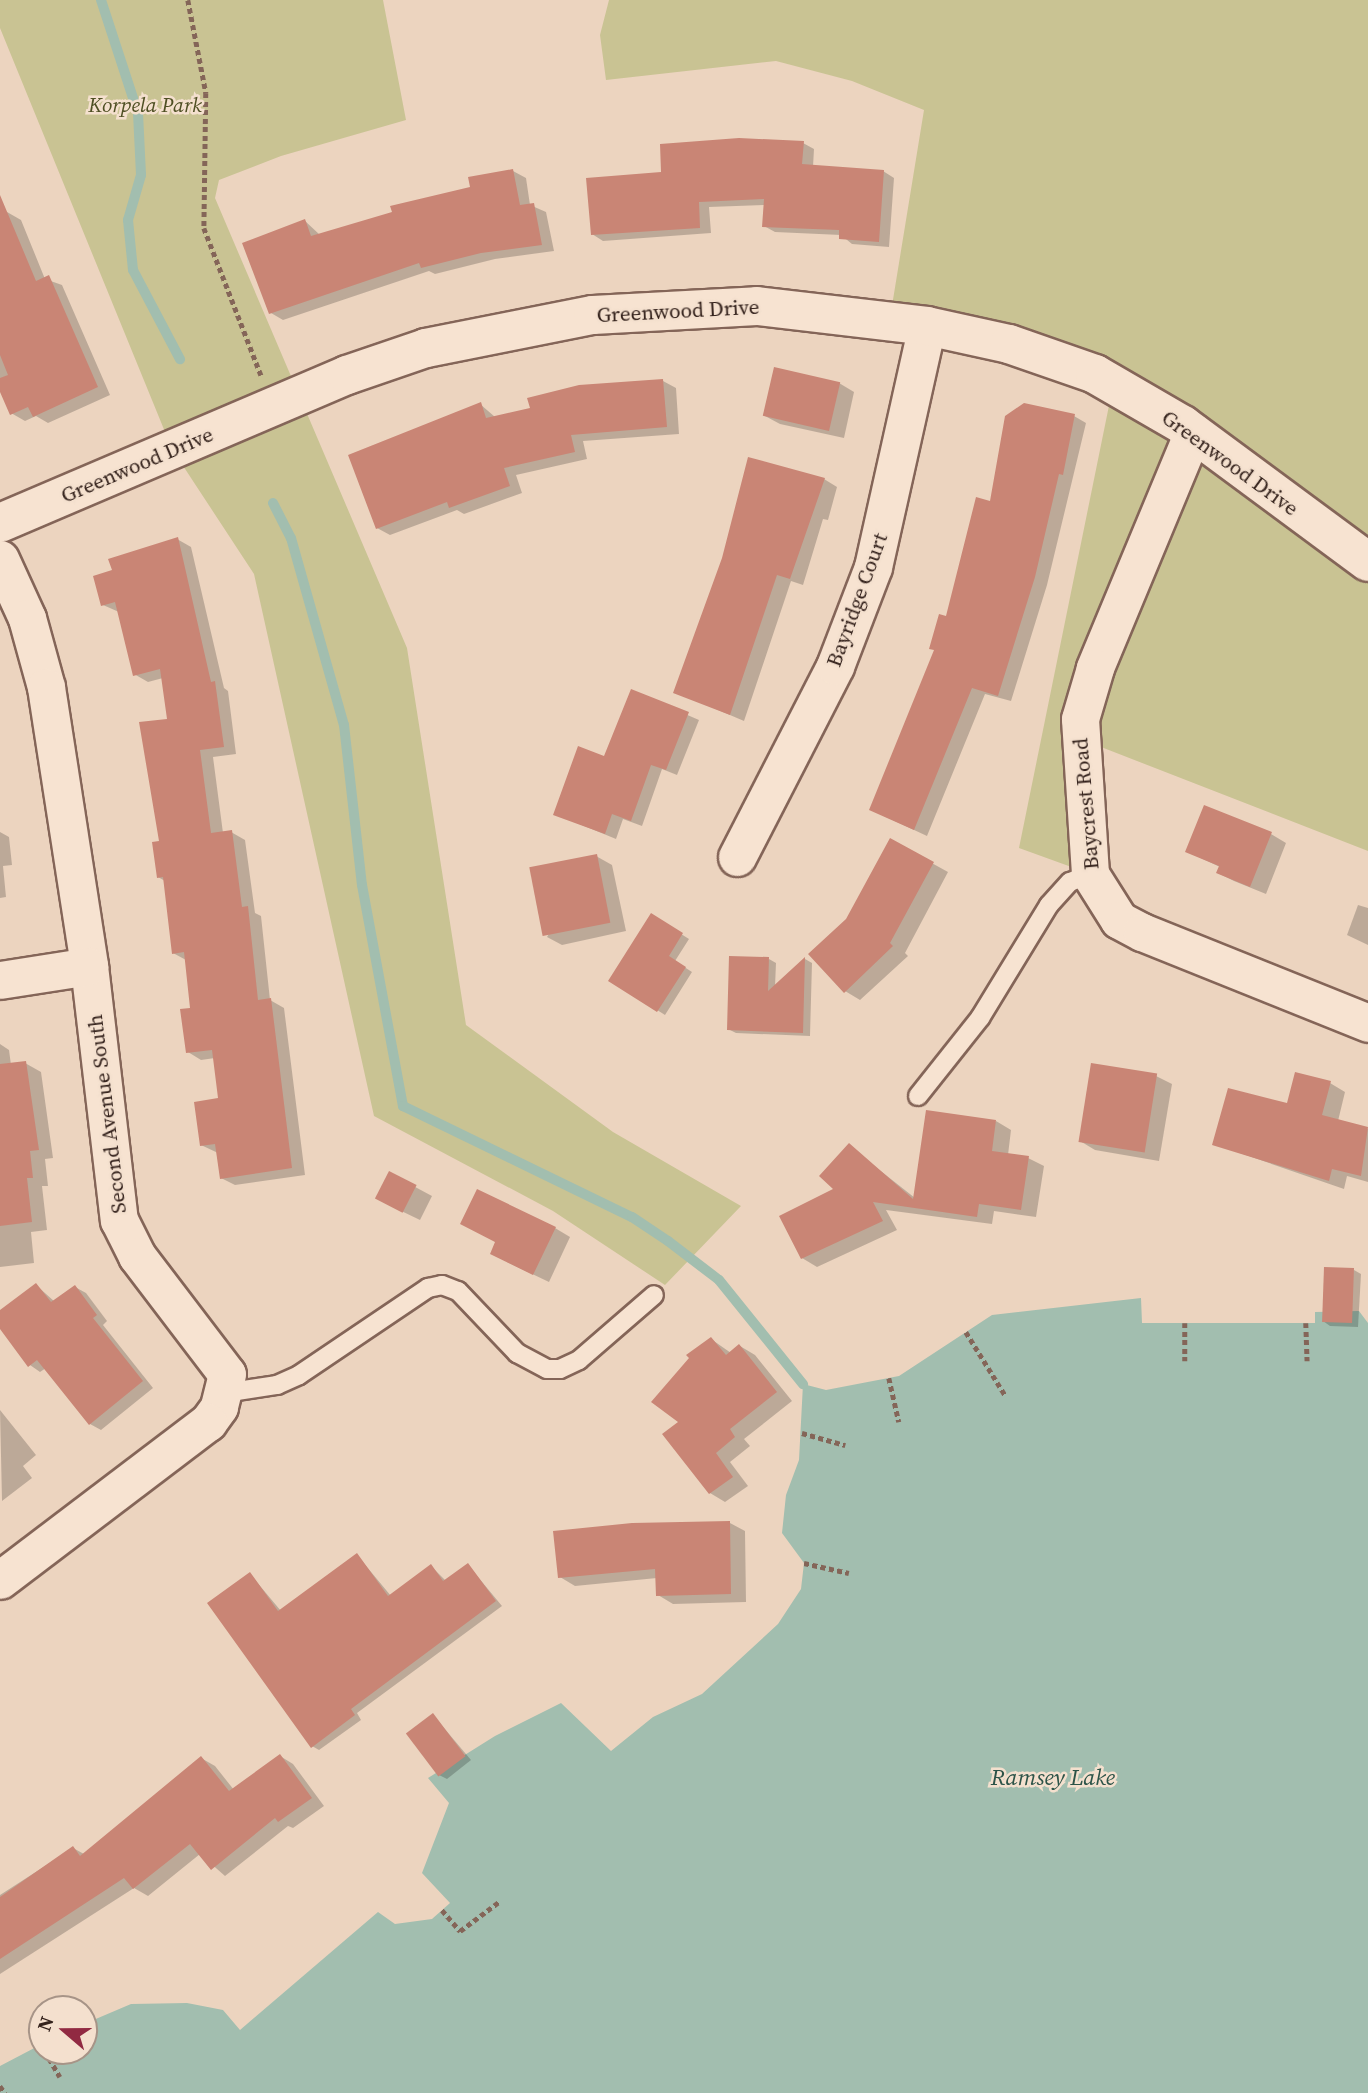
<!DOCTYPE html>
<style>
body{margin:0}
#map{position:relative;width:1368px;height:2093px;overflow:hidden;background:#ecd4bf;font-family:"Source Serif 4",serif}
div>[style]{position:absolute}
.green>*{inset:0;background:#c9c393}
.water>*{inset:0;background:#a2beaf}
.shadow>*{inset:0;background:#0003}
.stream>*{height:10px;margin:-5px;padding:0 5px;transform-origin:5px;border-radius:5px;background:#a2beaf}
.building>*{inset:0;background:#c98575;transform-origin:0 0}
.path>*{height:4.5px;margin-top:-2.25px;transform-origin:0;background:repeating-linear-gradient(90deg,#846558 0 5px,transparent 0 8.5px)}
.roads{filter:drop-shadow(2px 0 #846558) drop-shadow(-2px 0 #846558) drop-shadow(0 2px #846558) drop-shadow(0 -2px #846558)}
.service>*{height:18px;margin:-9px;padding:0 9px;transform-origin:9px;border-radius:9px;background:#f7e3d1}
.minor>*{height:37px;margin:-18.5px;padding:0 18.5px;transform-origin:18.5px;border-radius:18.5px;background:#f7e3d1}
.tertiary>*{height:38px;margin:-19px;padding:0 19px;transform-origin:19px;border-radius:19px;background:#f7e3d1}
span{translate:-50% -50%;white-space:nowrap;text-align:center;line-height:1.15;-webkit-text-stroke:5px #f4e0ce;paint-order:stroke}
.park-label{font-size:21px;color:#4e4f23;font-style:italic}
.street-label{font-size:21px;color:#34221c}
.water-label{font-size:23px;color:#2c5348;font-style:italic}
.north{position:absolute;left:28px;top:1995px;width:70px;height:70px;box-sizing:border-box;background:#f4e0ce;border:2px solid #a79487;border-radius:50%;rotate:290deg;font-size:19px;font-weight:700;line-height:28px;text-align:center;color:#34221c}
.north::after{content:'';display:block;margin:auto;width:24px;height:32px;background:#912a42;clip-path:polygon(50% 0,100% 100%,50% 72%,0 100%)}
</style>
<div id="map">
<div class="green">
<i style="clip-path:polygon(0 0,383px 0,406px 120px,281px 156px,219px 180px,215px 198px,407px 648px,466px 1025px,613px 1132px,741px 1206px,665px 1285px,553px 1211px,374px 1116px,254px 574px,172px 449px,0 28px)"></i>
<i style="clip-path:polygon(609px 0,1368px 0,1368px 851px,1078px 738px,1088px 873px,1019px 848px,1114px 381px,890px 318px,924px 110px,852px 81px,776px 61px,606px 80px,600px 35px)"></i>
</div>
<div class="water">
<i style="clip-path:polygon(1141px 1298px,1142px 1323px,1315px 1323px,1315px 1312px,1359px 1311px,1368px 1323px,1368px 2093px,0 2093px,0 2066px,42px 2044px,42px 2051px,84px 2051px,84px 2024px,131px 2004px,187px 2003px,223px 2010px,240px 2030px,378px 1912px,395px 1924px,432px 1919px,450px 1903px,422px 1873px,449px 1803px,428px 1778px,495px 1736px,561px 1703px,611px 1751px,653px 1717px,702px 1694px,778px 1624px,801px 1589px,804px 1563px,782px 1533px,786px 1495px,799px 1460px,803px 1384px,826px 1390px,899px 1376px,992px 1315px)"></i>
</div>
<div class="shadow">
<i style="clip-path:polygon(803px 143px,814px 149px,813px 167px,883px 171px,894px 178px,889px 247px,852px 244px,841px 235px,775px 232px,764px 226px,765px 205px,709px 207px,711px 233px,603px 241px,592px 234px,663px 173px)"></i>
<i style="clip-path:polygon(513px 171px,526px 178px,530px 205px,546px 212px,554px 251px,495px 259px,435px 274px,429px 271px,283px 320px,271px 313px,304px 220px,320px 235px,472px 188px)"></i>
<i style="clip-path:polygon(7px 212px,21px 220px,45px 279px,62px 285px,110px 395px,48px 423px,36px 416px,25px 421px,11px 413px,0 388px,0 215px)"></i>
<i style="clip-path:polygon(663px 381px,676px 388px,679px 434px,583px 441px,587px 459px,516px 475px,522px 493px,464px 514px,457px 510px,390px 535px,377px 528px,480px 404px,495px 417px)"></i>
<i style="clip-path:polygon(839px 383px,854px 392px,844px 438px,780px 424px,765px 416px)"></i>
<i style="clip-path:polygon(1074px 416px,1086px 423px,1047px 585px,1011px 701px,985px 694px,927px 836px,884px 816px,948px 619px,991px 503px)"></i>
<i style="clip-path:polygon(824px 479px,837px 487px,828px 520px,823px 519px,803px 585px,791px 581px,744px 721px,676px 692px)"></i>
<i style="clip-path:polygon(177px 539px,191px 547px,224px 688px,228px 691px,236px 754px,213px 757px,223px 833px,231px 832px,245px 840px,255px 913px,261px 916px,270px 1000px,284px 1008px,305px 1175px,235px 1185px,221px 1178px,218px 1153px,201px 1145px,220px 1099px,215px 1058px,201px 1060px,188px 1052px,192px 1010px,186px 960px,173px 953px,165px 881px,158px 877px,169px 720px,163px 678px,148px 682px,134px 674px,119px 612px,103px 605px,114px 571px)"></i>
<i style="clip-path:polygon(632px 691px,699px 720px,677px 775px,662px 769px,642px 826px,623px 819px,616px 839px,555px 814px,605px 758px)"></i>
<i style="clip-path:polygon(0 832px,9px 837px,12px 865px,3px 866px,6px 897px,0 898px)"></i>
<i style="clip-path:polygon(1271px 834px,1286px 843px,1266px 894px,1234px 881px,1218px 873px,1220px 867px,1188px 852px)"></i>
<i style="clip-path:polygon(890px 840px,948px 872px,905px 953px,908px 956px,860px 1000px,845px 991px,847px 920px)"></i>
<i style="clip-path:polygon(596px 856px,612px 865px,626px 931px,562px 945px,547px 937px)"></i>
<i style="clip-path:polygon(1358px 905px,1368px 908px,1368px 945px,1347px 935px)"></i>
<i style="clip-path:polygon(651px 915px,689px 939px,675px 961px,692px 972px,665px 1015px,610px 980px)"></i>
<i style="clip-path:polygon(769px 959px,776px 963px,775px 987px,805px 959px,812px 963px,810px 1036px,736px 1033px,728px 1029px)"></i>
<i style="clip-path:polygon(0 1044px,9px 1050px,11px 1065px,25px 1063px,41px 1072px,53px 1158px,45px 1159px,48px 1186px,42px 1186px,47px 1230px,31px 1232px,34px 1263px,0 1267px)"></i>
<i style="clip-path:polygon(1156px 1076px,1172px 1084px,1159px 1161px,1095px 1150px,1080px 1141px)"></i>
<i style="clip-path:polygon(1330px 1083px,1345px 1092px,1338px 1121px,1368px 1129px,1368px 1182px,1347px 1176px,1344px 1189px,1214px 1144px)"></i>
<i style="clip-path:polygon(996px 1121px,1011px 1130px,1008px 1155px,1028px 1158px,1044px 1166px,1036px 1217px,994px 1211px,992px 1224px,886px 1210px,897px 1230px,817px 1267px,802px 1258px,836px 1190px,849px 1146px,915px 1198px)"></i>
<i style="clip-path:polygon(389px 1173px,432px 1196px,420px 1220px,393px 1207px)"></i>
<i style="clip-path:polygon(555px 1228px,570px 1237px,549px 1282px,507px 1262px)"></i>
<i style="clip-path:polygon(1354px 1270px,1361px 1274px,1358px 1327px,1330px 1326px,1323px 1321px)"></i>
<i style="clip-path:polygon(36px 1285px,55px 1302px,75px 1287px,86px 1293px,107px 1321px,103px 1325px,153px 1388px,101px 1430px,90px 1424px,46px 1368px,40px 1372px,30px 1365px,0 1326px,0 1312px)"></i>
<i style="clip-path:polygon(711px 1339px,731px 1353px,740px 1346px,755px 1355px,792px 1401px,744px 1439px,750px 1446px,730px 1462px,748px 1486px,725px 1502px,710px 1493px,681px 1422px)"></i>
<i style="clip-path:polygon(0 1410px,36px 1455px,23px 1466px,32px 1478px,2px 1501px)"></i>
<i style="clip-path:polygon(730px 1523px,745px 1531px,746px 1602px,673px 1604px,658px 1595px,657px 1578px,575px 1586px,560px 1577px)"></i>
<i style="clip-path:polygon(357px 1555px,391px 1596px,431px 1566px,446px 1581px,468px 1565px,502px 1606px,357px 1713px,361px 1720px,319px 1750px,312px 1746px,250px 1574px,281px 1611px)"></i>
<i style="clip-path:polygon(433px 1715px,471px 1760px,447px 1779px,439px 1775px)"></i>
<i style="clip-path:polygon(280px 1756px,293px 1764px,324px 1806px,293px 1828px,288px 1826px,225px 1876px,200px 1854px,148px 1896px,134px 1888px,0 1974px,0 1895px,73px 1848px,84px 1854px,201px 1758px,215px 1766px,234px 1790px)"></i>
</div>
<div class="stream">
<i style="left:101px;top:0;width:119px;rotate:71.9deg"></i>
<i style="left:138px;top:113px;width:62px;rotate:87.2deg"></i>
<i style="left:141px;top:175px;width:47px;rotate:106.1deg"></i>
<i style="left:128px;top:220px;width:50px;rotate:84.3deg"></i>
<i style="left:133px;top:270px;width:101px;rotate:62.2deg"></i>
<i style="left:273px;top:503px;width:39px;rotate:63deg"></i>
<i style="left:291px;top:538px;width:194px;rotate:74.2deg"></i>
<i style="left:344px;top:725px;width:161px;rotate:83.6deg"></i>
<i style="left:362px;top:885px;width:225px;rotate:79.5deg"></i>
<i style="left:403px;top:1106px;width:254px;rotate:25.9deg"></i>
<i style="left:632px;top:1217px;width:43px;rotate:33.7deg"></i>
<i style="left:668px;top:1241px;width:64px;rotate:37.4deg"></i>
<i style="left:719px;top:1280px;width:134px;rotate:51.1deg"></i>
</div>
<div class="building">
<i style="clip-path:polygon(739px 138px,804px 141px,802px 164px,884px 170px,879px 242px,839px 239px,839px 230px,762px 227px,764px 199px,699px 202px,700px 228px,591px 235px,586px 178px,661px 172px,660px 144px)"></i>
<i style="clip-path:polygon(513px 169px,520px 205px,534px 203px,542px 245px,481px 253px,421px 268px,419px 263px,269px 314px,242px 243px,305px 219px,311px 236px,392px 212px,390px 206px,470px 187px,468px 177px)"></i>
<i style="clip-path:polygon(0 195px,36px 281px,49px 275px,98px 387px,33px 417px,28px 407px,10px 415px,0 392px,0 378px,8px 375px,0 355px)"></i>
<i style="left:774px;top:367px;width:68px;height:50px;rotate:13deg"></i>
<i style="clip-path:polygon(663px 379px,667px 427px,571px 435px,575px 452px,504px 468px,510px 486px,449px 508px,447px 502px,376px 529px,348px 455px,481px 402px,486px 418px,530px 408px,527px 398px,579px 385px)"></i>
<i style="clip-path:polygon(1024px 403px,1075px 414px,1063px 475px,1059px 474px,1035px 577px,998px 696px,972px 688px,914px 830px,869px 810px,934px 650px,929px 649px,939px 614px,946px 616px,976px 497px,990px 501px,1005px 416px)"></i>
<i style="clip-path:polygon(748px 457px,825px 478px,790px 579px,777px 575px,730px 715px,673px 693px,722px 558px)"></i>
<i style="clip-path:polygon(178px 537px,211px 682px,215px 681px,224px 747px,200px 750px,211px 833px,232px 830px,242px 907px,248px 906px,258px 1000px,271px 998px,292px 1168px,220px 1179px,215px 1144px,200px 1146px,194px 1102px,218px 1098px,212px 1050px,186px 1053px,180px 1009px,190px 1008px,184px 952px,172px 954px,163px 877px,157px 878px,152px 842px,159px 841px,139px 722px,167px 719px,160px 669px,133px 676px,115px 602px,101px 606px,93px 576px,112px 570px,108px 559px)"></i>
<i style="clip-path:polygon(631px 689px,689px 712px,666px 770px,651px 765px,631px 821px,612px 814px,605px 834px,553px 815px,578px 746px,604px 756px)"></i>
<i style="clip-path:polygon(1204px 805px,1272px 832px,1250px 887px,1216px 873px,1219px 866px,1185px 852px)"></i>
<i style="clip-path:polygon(890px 838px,934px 862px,890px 943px,893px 946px,844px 993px,808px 954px,846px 919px)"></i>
<i style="left:597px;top:854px;width:70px;height:69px;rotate:79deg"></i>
<i style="clip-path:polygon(651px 913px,683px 933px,669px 956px,686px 967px,657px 1012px,608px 981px)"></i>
<i style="clip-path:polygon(729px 956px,769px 957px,768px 991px,805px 957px,803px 1033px,727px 1030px)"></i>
<i style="clip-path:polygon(26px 1061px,39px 1150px,30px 1151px,33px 1178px,27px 1178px,32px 1222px,0 1226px,0 1064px)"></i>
<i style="left:1091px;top:1063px;width:67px;height:80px;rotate:9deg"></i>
<i style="clip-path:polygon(1295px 1072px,1331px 1081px,1322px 1115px,1368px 1127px,1361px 1176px,1332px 1169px,1329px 1181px,1212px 1145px,1228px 1088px,1287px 1103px)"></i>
<i style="clip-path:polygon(926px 1110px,996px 1120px,992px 1151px,1029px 1156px,1021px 1210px,979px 1204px,977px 1217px,873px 1202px,883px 1221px,801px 1259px,779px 1216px,833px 1189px,819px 1176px,849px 1143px,913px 1199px)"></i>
<i style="left:389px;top:1171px;width:31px;height:31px;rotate:27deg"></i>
<i style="clip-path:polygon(477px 1189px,556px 1227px,533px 1275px,490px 1254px,495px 1242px,460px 1224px)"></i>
<i style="left:1324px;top:1267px;width:30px;height:55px;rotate:2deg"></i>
<i style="clip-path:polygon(36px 1283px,51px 1302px,75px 1285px,97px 1315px,93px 1318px,143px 1381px,89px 1425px,37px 1360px,28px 1367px,0 1329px,0 1310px)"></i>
<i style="clip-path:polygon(711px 1337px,726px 1355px,739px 1344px,777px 1392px,730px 1429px,735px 1437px,716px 1453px,733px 1477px,709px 1494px,662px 1434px,678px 1422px,651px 1402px,689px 1358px,686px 1355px)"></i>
<i style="clip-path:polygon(730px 1521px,731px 1594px,656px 1596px,655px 1569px,558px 1578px,553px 1531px,632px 1523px)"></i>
<i style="clip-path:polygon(357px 1553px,388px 1596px,431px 1564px,443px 1581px,468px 1563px,496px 1601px,351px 1709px,355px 1715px,311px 1748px,207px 1603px,250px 1572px,278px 1611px)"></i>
<i style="left:433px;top:1713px;width:54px;height:34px;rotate:53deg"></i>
<i style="clip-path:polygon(280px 1754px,312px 1798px,278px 1822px,275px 1818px,211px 1870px,190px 1844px,133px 1889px,124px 1878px,0 1959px,0 1897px,73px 1846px,80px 1856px,201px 1756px,229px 1791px)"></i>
</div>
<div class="path">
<i style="left:188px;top:0;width:95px;rotate:79deg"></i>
<i style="left:206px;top:93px;width:135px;rotate:90.8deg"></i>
<i style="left:204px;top:228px;width:158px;rotate:68.8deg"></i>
<i style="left:1185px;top:1323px;width:38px;rotate:90deg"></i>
<i style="left:1306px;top:1323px;width:38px;rotate:88deg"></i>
<i style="left:966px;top:1332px;width:74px;rotate:58.2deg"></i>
<i style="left:889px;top:1378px;width:45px;rotate:77.2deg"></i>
<i style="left:802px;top:1433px;width:45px;rotate:15.6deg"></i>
<i style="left:804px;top:1563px;width:46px;rotate:12.5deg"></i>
<i style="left:442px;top:1910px;width:28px;rotate:49deg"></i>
<i style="left:460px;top:1931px;width:50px;rotate:-36.9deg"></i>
<i style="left:45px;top:2051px;width:30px;rotate:60deg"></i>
<i style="left:0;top:2086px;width:9px;rotate:54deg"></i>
</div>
<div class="roads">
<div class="service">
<i style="left:918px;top:1096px;width:100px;rotate:-51.5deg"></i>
<i style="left:980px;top:1018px;width:132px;rotate:-58.6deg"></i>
<i style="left:1049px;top:905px;width:31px;rotate:-48deg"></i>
<i style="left:1070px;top:882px;width:22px;rotate:-22deg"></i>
<i style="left:224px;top:1393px;width:54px;rotate:-8.6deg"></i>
<i style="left:277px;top:1385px;width:24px;rotate:-24deg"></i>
<i style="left:299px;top:1375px;width:156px;rotate:-34deg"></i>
<i style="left:428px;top:1288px;width:14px;rotate:-12deg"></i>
<i style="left:442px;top:1285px;width:17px;rotate:21deg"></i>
<i style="left:458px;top:1291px;width:86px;rotate:46.4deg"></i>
<i style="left:517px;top:1353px;width:34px;rotate:28deg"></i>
<i style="left:547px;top:1369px;width:13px"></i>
<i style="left:560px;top:1369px;width:21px;rotate:-25deg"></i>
<i style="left:579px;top:1360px;width:99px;rotate:-40.9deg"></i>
</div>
<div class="minor">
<i style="left:1193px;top:432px;width:256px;rotate:112.6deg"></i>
<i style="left:1095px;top:668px;width:53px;rotate:106.4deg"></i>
<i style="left:1080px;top:719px;width:155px;rotate:86.3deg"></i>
<i style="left:1090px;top:874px;width:54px;rotate:57.8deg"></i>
<i style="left:1119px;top:920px;width:26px;rotate:28deg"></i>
<i style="left:1142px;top:932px;width:244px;rotate:21.9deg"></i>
<i style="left:0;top:559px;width:65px;rotate:65.4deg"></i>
<i style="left:27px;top:618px;width:72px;rotate:74.6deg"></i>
<i style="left:46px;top:687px;width:282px;rotate:81.2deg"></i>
<i style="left:89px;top:966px;width:256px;rotate:83.3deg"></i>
<i style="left:119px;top:1220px;width:40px;rotate:63.4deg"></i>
<i style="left:137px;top:1256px;width:148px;rotate:52.7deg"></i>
<i style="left:227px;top:1374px;width:34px;rotate:104deg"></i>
<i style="left:219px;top:1407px;width:19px;rotate:126deg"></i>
<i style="left:208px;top:1422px;width:261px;rotate:142.8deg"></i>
<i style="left:737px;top:857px;width:215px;rotate:-62.8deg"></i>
<i style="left:835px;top:666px;width:106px;rotate:-69deg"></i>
<i style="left:873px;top:567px;width:247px;rotate:-77.4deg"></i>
<i style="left:0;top:980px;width:90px;rotate:-8.9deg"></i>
</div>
<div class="tertiary">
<i style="left:0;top:523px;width:377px;rotate:-23.1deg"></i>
<i style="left:347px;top:375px;width:83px;rotate:-18.9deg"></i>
<i style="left:426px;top:348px;width:170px;rotate:-11.2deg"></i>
<i style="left:593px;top:315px;width:164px;rotate:-3.1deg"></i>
<i style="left:757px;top:306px;width:171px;rotate:6.7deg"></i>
<i style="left:927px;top:326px;width:84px;rotate:12.4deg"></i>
<i style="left:1009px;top:344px;width:91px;rotate:19.2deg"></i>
<i style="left:1095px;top:374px;width:102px;rotate:30.1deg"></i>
<i style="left:1183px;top:425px;width:230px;rotate:36.5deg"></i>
</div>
</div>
<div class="park-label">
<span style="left:145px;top:105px">Korpela Park</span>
</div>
<div class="street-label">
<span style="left:678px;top:311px;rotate:-3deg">Greenwood Drive</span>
<span style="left:1230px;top:463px;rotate:36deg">Greenwood Drive</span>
<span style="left:137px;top:465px;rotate:-23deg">Greenwood Drive</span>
<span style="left:857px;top:600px;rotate:-70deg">Bayridge Court</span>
<span style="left:1086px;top:804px;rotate:-95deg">Baycrest Road</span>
<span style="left:107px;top:1114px;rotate:-97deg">Second Avenue South</span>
</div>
<div class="water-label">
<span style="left:1053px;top:1777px">Ramsey Lake</span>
</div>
<div class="north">N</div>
</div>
